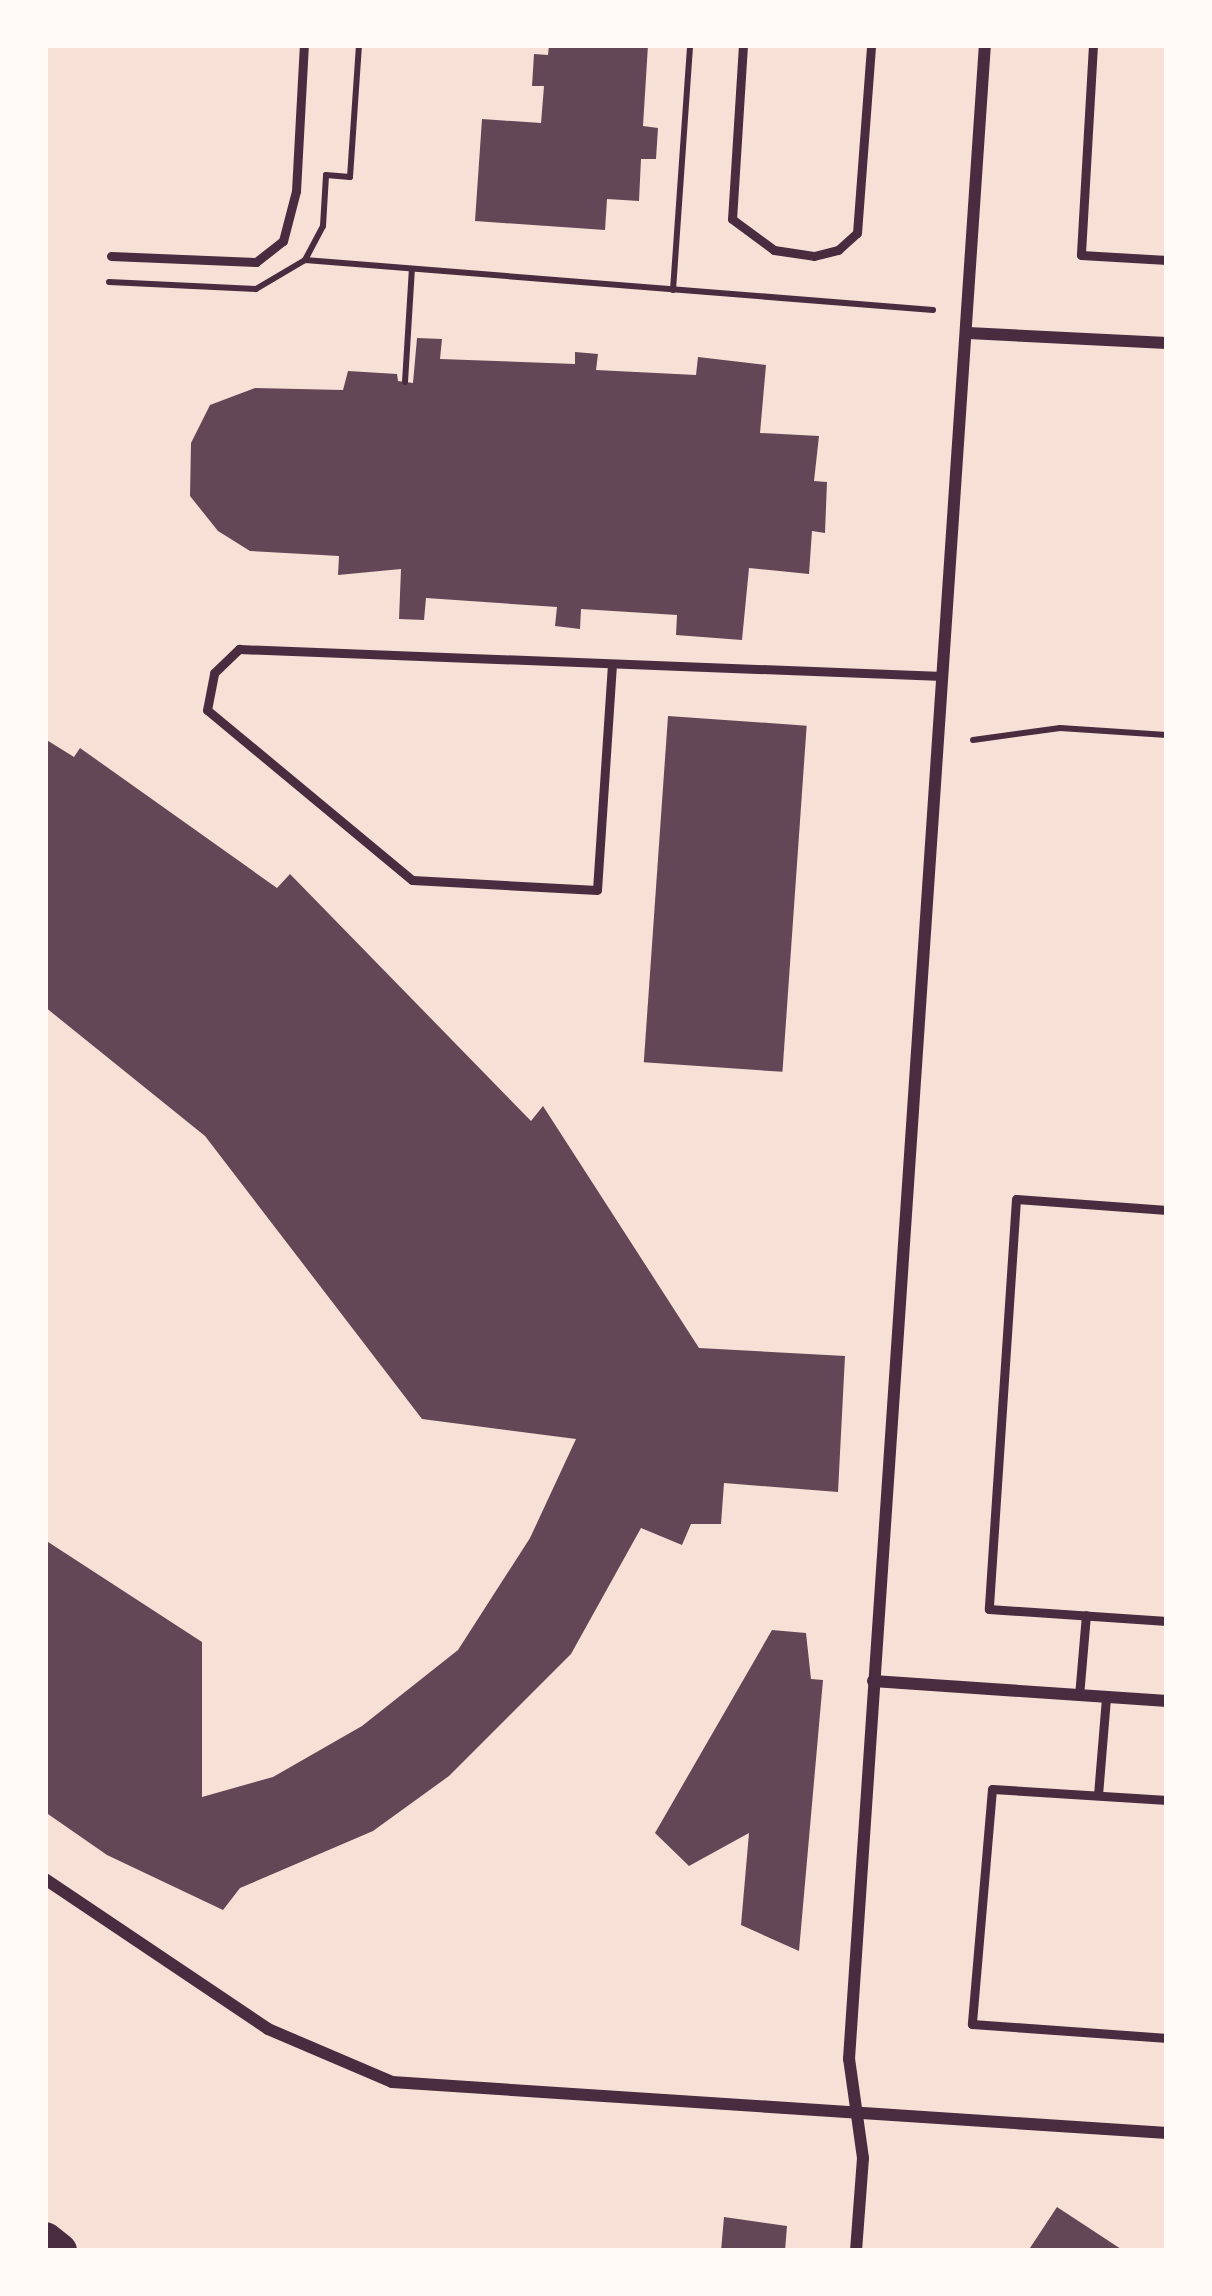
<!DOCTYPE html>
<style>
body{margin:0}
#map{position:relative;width:1212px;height:2296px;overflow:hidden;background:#f7e1d7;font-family:Rubik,sans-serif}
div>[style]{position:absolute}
.building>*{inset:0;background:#644757;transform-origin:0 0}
.path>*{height:6px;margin:-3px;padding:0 3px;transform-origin:3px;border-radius:3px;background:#4a2c40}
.service>*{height:9px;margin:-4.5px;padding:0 4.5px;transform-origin:4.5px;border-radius:4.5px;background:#4a2c40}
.minor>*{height:12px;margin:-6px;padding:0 6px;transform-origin:6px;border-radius:6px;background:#4a2c40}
.motorway>*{height:36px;margin:-18px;padding:0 18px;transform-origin:18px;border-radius:18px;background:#4a2c40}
span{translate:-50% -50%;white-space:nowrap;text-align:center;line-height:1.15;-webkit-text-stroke:9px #fffaf5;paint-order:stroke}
.frame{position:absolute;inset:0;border:48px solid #fffaf5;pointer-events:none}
</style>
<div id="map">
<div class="building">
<i style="clip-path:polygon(549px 45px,648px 45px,643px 126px,658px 128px,656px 159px,641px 159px,639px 201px,607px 199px,605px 230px,475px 221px,482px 119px,541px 123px,544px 86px,532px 86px,534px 54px,548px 55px)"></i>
<i style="clip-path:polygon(417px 338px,442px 339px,440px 359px,575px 364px,575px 352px,598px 354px,596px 370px,696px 375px,698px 357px,766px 365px,760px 433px,819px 436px,814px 481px,827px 482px,825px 533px,812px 531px,809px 574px,749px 568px,742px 640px,676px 635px,677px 615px,581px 609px,580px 629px,555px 626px,557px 607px,426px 598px,424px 620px,399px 619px,401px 569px,338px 575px,339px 556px,250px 551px,218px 531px,190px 496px,191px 443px,210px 405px,255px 388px,343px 390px,348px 371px,397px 374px,398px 381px,413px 383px)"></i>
<i style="left:668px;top:716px;width:139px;height:347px;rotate:4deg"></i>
<i style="clip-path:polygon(45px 739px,74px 757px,80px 748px,277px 888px,290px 874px,531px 1121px,543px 1106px,699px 1348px,845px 1356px,838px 1492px,724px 1483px,721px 1524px,691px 1524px,682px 1545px,641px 1528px,571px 1654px,449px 1776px,373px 1831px,240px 1888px,223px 1910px,107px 1855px,45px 1812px,45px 1540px,202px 1642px,202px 1797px,273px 1777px,362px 1726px,458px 1650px,530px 1538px,576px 1439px,422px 1419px,205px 1136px,45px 1007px)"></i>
<i style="clip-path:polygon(772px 1630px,806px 1633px,811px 1679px,823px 1680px,799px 1951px,741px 1925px,749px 1833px,689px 1866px,655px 1833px)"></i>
<i style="clip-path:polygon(1057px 2207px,1124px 2251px,1028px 2251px)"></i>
<i style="clip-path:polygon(724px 2217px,787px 2226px,785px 2251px,721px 2251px)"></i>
</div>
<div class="path">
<i style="left:305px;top:260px;width:630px;rotate:4.55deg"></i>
<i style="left:109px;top:282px;width:147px;rotate:2.7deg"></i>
<i style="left:256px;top:289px;width:57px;rotate:-30.6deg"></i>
<i style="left:305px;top:260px;width:38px;rotate:-62deg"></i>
<i style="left:323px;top:226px;width:51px;rotate:-86.6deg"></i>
<i style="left:326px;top:175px;width:24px;rotate:5deg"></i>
<i style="left:350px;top:177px;width:132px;rotate:-86.1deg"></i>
<i style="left:673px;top:290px;width:246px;rotate:-86deg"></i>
<i style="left:405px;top:382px;width:113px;rotate:-86.5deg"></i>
<i style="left:973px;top:740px;width:88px;rotate:-7.9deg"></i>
<i style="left:1060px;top:728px;width:107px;rotate:3.7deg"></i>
</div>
<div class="service">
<i style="left:743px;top:45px;width:174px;rotate:93.6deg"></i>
<i style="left:732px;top:219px;width:52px;rotate:36.4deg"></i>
<i style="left:774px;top:250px;width:40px;rotate:8.5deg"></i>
<i style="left:814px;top:256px;width:25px;rotate:-14deg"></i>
<i style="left:838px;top:250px;width:25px;rotate:-42deg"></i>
<i style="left:857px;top:233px;width:189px;rotate:-85.7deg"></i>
<i style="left:1093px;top:45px;width:210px;rotate:93.3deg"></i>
<i style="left:1081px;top:255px;width:86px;rotate:3.3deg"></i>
<i style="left:111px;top:256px;width:145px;rotate:2.4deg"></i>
<i style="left:256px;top:262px;width:34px;rotate:-38deg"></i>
<i style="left:283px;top:241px;width:52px;rotate:-75.4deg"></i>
<i style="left:296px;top:191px;width:146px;rotate:-86.9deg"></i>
<i style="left:612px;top:664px;width:226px;rotate:93.8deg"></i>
<i style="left:597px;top:890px;width:185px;rotate:-176.9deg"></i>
<i style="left:412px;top:880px;width:266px;rotate:-140.3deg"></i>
<i style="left:207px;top:710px;width:38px;rotate:-79deg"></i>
<i style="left:214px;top:673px;width:35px;rotate:-44deg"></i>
<i style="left:239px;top:649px;width:704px;rotate:2.2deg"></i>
<i style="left:1167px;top:1210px;width:151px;rotate:-175.8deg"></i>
<i style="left:1016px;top:1199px;width:411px;rotate:93.8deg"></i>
<i style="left:989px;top:1609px;width:178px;rotate:3.9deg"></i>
<i style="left:1079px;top:1696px;width:81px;rotate:-85.1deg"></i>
<i style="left:1098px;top:1795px;width:98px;rotate:-85.3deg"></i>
<i style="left:1167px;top:1800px;width:175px;rotate:-176.4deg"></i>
<i style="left:992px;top:1789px;width:236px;rotate:94.9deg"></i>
<i style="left:972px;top:2024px;width:196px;rotate:4.1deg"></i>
</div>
<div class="minor">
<i style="left:968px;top:333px;width:199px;rotate:2.9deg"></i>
<i style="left:873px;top:1681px;width:295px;rotate:3.9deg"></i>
<i style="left:45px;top:1879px;width:269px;rotate:33.9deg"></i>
<i style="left:268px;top:2029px;width:135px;rotate:23.1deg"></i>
<i style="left:392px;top:2082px;width:777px;rotate:3.77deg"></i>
<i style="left:856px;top:2251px;width:93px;rotate:-85.7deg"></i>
<i style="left:863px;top:2158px;width:100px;rotate:-98deg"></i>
<i style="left:849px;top:2059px;width:2019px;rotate:-86.14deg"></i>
</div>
<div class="motorway">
<i style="left:45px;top:2240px;width:18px;rotate:38deg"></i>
</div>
<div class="frame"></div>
</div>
